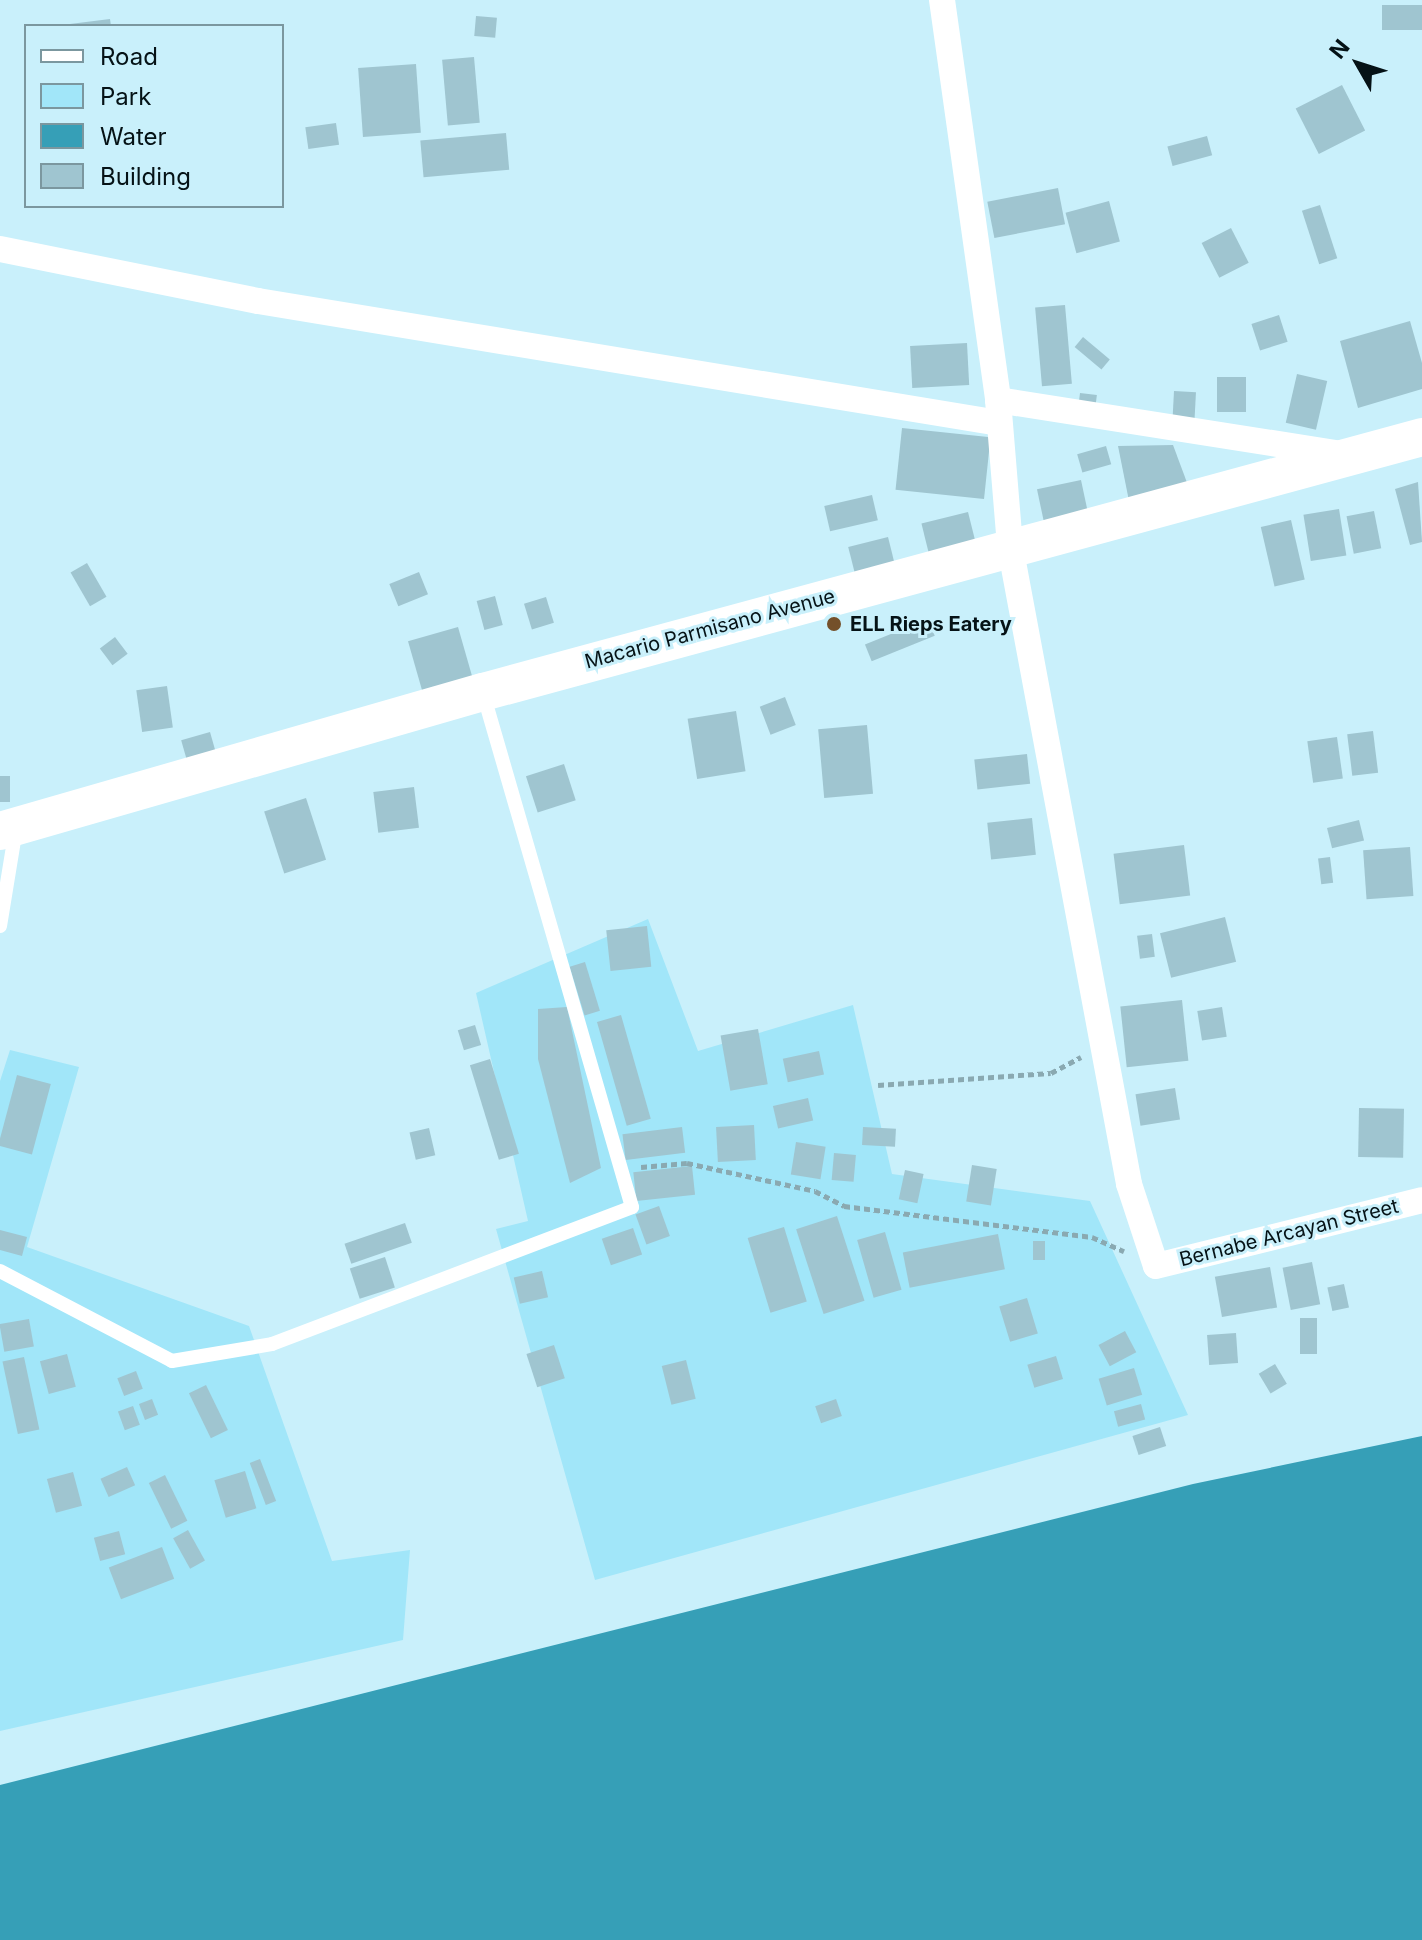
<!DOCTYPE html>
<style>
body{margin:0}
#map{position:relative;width:1422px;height:1940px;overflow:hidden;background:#c9f0fb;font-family:Inter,sans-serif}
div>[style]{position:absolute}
.green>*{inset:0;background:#a1e6f9}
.water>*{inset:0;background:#369fb7}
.building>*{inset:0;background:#9fc5d0;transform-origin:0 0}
.path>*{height:5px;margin-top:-2.5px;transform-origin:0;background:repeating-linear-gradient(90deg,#8aa9b1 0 6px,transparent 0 10px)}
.lane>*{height:14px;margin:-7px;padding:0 7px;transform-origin:7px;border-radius:7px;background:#fff}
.street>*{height:26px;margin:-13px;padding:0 13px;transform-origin:13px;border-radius:13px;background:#fff}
.secondary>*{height:38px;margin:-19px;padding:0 19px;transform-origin:19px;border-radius:19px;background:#fff}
.dots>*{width:22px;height:22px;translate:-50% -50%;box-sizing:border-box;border:4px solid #c9f0fb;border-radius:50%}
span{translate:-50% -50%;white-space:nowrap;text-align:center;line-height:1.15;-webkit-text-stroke:6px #c9f0fb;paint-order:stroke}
.poi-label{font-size:20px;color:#051216;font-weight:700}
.left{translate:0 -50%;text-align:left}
.street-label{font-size:20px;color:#051216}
.legend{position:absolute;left:24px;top:24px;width:260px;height:184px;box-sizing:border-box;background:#c9f0fb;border:2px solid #7b979f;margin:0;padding:10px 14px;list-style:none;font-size:24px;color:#051216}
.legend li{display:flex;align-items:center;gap:16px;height:40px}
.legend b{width:40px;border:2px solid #7b979f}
.north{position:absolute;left:1318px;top:24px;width:80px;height:80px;-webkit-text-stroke:6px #c9f0fb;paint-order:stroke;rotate:309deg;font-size:22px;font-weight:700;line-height:32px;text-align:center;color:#051216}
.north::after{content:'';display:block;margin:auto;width:28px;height:36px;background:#051216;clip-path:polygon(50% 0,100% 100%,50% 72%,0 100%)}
</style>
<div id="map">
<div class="green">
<i style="clip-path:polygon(648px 919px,698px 1051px,853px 1005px,892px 1174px,1090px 1201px,1188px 1415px,595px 1580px,496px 1229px,528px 1221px,476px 993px)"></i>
<i style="clip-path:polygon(10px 1050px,79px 1067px,27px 1247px,249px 1326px,332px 1561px,410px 1550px,403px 1640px,0 1731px,0 1081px)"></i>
</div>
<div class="water">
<i style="clip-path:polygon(1422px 1436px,1422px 1940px,0 1940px,0 1785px,1193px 1484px)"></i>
</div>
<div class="building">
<i style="left:1422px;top:5px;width:25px;height:40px;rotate:90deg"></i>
<i style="left:476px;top:16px;width:21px;height:20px;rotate:5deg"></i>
<i style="clip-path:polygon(110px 19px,111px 26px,70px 26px,70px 24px)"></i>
<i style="left:474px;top:57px;width:66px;height:32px;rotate:85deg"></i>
<i style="left:416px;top:64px;width:69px;height:58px;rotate:86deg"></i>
<i style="left:1342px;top:85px;width:51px;height:52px;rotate:63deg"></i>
<i style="left:336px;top:123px;width:22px;height:31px;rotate:82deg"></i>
<i style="left:506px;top:133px;width:37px;height:86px;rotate:85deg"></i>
<i style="left:1207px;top:136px;width:20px;height:41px;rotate:75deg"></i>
<i style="left:1058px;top:188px;width:37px;height:72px;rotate:79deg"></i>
<i style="left:1109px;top:201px;width:42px;height:45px;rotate:75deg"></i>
<i style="left:1320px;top:205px;width:56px;height:19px;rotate:72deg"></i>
<i style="left:1231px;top:228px;width:39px;height:33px;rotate:63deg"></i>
<i style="left:1065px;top:305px;width:79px;height:30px;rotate:85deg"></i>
<i style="left:1279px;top:315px;width:28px;height:29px;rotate:72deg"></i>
<i style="clip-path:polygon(1410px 321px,1422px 363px,1422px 389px,1358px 408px,1340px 341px)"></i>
<i style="left:1083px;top:337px;width:35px;height:13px;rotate:40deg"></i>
<i style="left:967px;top:343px;width:42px;height:57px;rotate:87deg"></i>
<i style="left:1297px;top:374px;width:31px;height:50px;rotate:13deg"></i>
<i style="left:1217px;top:377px;width:29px;height:35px"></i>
<i style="left:1174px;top:391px;width:22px;height:28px;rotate:3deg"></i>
<i style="left:1080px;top:393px;width:17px;height:15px;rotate:7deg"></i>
<i style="left:902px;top:428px;width:89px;height:62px;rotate:6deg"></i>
<i style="clip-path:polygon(1173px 445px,1189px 488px,1129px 501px,1118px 446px)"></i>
<i style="left:1106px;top:446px;width:19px;height:30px;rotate:74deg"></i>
<i style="left:1081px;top:480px;width:34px;height:45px;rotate:78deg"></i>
<i style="clip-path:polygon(1418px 482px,1422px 542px,1410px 545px,1395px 489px)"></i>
<i style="left:872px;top:495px;width:26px;height:49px;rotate:77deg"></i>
<i style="left:1339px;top:509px;width:47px;height:36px;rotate:81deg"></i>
<i style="left:1374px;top:511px;width:38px;height:28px;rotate:79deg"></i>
<i style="left:968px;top:512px;width:40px;height:48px;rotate:76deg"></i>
<i style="left:1291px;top:520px;width:61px;height:31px;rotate:77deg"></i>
<i style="left:888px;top:537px;width:29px;height:41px;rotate:76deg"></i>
<i style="left:87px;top:563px;width:39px;height:19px;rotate:60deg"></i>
<i style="left:419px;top:572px;width:24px;height:32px;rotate:68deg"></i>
<i style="left:495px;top:596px;width:30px;height:19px;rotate:75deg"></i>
<i style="left:546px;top:597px;width:27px;height:23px;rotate:73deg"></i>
<i style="left:928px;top:619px;width:18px;height:68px;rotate:68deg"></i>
<i style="left:458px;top:627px;width:59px;height:52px;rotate:74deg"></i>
<i style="left:115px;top:637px;width:21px;height:19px;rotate:53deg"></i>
<i style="left:167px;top:686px;width:42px;height:31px;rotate:82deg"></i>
<i style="left:785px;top:697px;width:30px;height:27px;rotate:69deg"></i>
<i style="left:736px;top:711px;width:61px;height:49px;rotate:81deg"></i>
<i style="left:867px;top:725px;width:69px;height:49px;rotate:85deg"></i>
<i style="left:1373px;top:731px;width:42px;height:26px;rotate:83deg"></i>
<i style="left:210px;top:732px;width:29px;height:30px;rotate:74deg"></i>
<i style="left:1337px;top:737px;width:42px;height:30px;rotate:82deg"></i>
<i style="left:1027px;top:754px;width:30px;height:53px;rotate:84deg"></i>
<i style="left:564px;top:764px;width:38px;height:40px;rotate:72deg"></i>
<i style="left:10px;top:776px;width:26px;height:10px;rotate:90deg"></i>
<i style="left:414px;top:787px;width:41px;height:41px;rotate:83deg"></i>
<i style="left:306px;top:798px;width:65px;height:44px;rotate:72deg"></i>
<i style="left:1032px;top:818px;width:37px;height:45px;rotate:84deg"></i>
<i style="left:1359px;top:820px;width:21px;height:33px;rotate:76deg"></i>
<i style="left:1184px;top:845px;width:51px;height:71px;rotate:83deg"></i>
<i style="left:1410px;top:847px;width:49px;height:47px;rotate:86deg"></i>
<i style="left:1330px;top:857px;width:26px;height:12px;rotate:83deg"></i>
<i style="left:1225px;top:917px;width:46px;height:67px;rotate:76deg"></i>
<i style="left:647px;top:926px;width:41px;height:41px;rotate:84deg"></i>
<i style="left:1152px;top:934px;width:23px;height:15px;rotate:83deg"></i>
<i style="left:585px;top:962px;width:51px;height:16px;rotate:73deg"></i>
<i style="left:1182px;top:1000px;width:61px;height:62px;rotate:84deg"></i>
<i style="clip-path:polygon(567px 1007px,601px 1168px,570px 1183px,538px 1059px,538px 1009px)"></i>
<i style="left:1222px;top:1007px;width:30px;height:25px;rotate:81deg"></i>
<i style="left:621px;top:1015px;width:108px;height:25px;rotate:74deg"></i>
<i style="left:475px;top:1025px;width:21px;height:18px;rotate:73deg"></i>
<i style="left:758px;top:1029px;width:56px;height:38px;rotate:80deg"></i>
<i style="left:819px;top:1051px;width:24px;height:37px;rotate:78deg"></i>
<i style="left:490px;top:1059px;width:99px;height:21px;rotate:73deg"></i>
<i style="left:17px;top:1075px;width:35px;height:73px;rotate:15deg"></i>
<i style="left:1175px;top:1088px;width:32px;height:40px;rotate:81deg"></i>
<i style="left:808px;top:1098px;width:23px;height:36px;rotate:77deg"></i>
<i style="left:1359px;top:1108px;width:45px;height:49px;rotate:1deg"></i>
<i style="left:754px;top:1125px;width:35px;height:38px;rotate:87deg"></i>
<i style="left:682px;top:1127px;width:26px;height:60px;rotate:83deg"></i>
<i style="left:863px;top:1127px;width:33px;height:18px;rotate:3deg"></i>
<i style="left:429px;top:1128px;width:28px;height:20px;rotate:77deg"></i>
<i style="left:796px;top:1142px;width:30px;height:33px;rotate:9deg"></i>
<i style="left:834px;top:1153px;width:22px;height:27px;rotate:5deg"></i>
<i style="left:972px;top:1165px;width:25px;height:37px;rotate:9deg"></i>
<i style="left:692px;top:1166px;width:29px;height:59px;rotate:84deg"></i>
<i style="left:905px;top:1170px;width:19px;height:30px;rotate:12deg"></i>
<i style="left:659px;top:1206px;width:32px;height:25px;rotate:70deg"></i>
<i style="left:837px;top:1216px;width:89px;height:43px;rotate:72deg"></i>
<i style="left:405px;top:1223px;width:21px;height:64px;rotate:71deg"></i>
<i style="left:784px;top:1227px;width:78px;height:38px;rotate:73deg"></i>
<i style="left:633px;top:1228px;width:28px;height:33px;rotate:71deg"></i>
<i style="clip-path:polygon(0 1230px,27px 1237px,22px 1256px,0 1250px)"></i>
<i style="left:885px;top:1232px;width:60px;height:29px;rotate:74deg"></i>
<i style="left:998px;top:1234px;width:36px;height:97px;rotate:79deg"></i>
<i style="left:1033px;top:1241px;width:12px;height:19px"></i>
<i style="left:385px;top:1257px;width:32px;height:37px;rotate:72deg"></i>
<i style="left:1312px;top:1262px;width:43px;height:30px;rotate:79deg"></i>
<i style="left:1270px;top:1267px;width:41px;height:56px;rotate:80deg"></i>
<i style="left:542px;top:1271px;width:27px;height:29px;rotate:77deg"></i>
<i style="left:1344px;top:1284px;width:24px;height:17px;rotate:78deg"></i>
<i style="left:1027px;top:1298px;width:37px;height:29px;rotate:73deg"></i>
<i style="left:1300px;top:1318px;width:17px;height:36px"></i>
<i style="left:29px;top:1319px;width:28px;height:30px;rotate:80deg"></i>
<i style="left:1125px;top:1331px;width:24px;height:30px;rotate:62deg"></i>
<i style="left:1236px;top:1333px;width:30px;height:29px;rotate:86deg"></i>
<i style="left:554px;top:1345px;width:35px;height:29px;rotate:72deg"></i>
<i style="left:67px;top:1354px;width:34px;height:28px;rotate:75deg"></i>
<i style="left:1056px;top:1356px;width:24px;height:30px;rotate:73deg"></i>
<i style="left:24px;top:1357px;width:74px;height:22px;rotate:78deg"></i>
<i style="left:686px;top:1360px;width:40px;height:25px;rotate:76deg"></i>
<i style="left:1275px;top:1364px;width:23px;height:19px;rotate:59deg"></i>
<i style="left:1134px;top:1368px;width:28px;height:37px;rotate:73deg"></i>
<i style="left:136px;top:1371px;width:19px;height:20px;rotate:69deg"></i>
<i style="left:206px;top:1385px;width:50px;height:19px;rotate:64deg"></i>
<i style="left:152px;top:1399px;width:17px;height:14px;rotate:69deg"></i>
<i style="left:836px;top:1399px;width:18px;height:22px;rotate:71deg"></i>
<i style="left:1141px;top:1404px;width:16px;height:28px;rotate:75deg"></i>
<i style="left:133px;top:1406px;width:20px;height:16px;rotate:70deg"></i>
<i style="left:1160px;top:1427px;width:20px;height:29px;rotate:72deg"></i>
<i style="left:260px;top:1459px;width:45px;height:11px;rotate:69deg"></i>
<i style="left:127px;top:1467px;width:20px;height:29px;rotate:66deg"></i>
<i style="left:245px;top:1471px;width:39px;height:32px;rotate:73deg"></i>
<i style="left:73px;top:1472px;width:35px;height:27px;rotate:75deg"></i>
<i style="left:165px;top:1475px;width:51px;height:18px;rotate:64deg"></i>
<i style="left:188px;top:1530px;width:35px;height:17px;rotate:61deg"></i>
<i style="left:119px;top:1531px;width:24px;height:26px;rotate:75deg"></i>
<i style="left:162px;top:1547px;width:34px;height:57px;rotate:69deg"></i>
</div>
<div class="path">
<i style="left:878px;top:1085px;width:173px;rotate:-4deg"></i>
<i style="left:1051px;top:1073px;width:34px;rotate:-28deg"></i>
<i style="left:641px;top:1167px;width:46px;rotate:-5deg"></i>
<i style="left:687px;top:1163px;width:131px;rotate:12.3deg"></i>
<i style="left:815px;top:1191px;width:33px;rotate:27deg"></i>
<i style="left:844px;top:1206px;width:250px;rotate:7.1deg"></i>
<i style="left:1092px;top:1237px;width:35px;rotate:24deg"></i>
</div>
<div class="lane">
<i style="left:0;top:926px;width:99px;rotate:-80.7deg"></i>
<i style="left:0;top:1271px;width:194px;rotate:27.6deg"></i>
<i style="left:172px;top:1361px;width:101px;rotate:-9.6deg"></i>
<i style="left:272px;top:1344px;width:385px;rotate:-20.8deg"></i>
<i style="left:632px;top:1207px;width:535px;rotate:-106.17deg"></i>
</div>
<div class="street">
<i style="left:942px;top:0;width:404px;rotate:82deg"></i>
<i style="left:0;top:249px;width:263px;rotate:11.4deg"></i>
<i style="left:258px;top:301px;width:751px;rotate:9.35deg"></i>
<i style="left:1342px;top:454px;width:348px;rotate:-171.1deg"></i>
<i style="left:998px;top:400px;width:146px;rotate:85.3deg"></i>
<i style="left:1010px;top:546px;width:649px;rotate:79.43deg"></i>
<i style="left:1129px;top:1184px;width:86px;rotate:71.8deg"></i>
<i style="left:1156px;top:1266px;width:274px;rotate:-13.9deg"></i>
</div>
<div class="secondary">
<i style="left:0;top:831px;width:503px;rotate:-16.06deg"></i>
<i style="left:483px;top:692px;width:973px;rotate:-15.19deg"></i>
</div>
<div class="dots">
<i style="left:834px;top:624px;background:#74502a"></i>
</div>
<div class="poi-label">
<span class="left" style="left:850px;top:624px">ELL Rieps Eatery</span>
</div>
<div class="street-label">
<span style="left:710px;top:629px;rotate:-15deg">Macario Parmisano Avenue</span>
<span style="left:1289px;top:1233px;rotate:-14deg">Bernabe Arcayan Street</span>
</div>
<ul class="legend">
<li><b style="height:10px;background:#fff"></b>Road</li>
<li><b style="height:22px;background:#a1e6f9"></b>Park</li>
<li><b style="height:22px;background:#369fb7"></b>Water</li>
<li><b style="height:22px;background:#9fc5d0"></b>Building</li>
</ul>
<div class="north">N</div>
</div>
